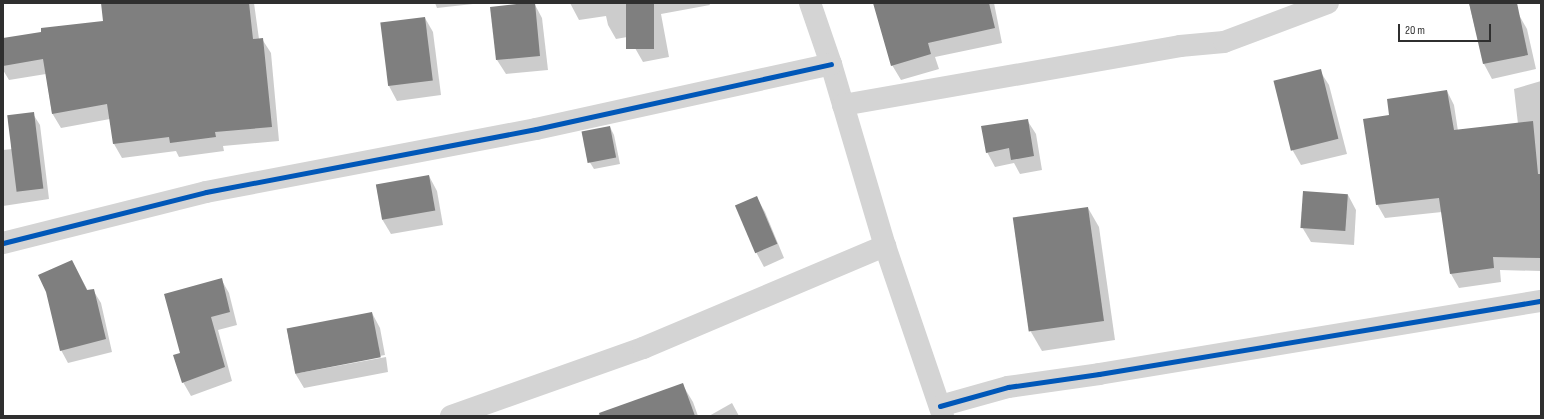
<!DOCTYPE html>
<style>
body{margin:0}
#map{position:relative;width:1544px;height:419px;overflow:hidden;background:#fff;font-family:"Sofia Sans Condensed",sans-serif}
div>[style]{position:absolute}
.shadow>*{inset:0;background:#0003}
.building>*{inset:0;background:#7f7f7f;transform-origin:0 0}
.street>*{height:22px;margin:-11px;padding:0 11px;transform-origin:11px;border-radius:11px;background:#d4d4d4}
.cycleway>*{height:5px;margin:-2.5px;padding:0 2.5px;transform-origin:2.5px;border-radius:2.5px;background:#0057b8}
span{translate:-50% -50%;white-space:nowrap;text-align:center;line-height:1.15;-webkit-text-stroke:4px #fff;paint-order:stroke}
.frame{position:absolute;inset:0;border:4px solid #2f2f2f;pointer-events:none}
.scale{position:absolute;left:1398px;top:24px;width:93px;height:18px;box-sizing:border-box;border:2px solid #2f2f2f;border-top:0;padding-left:5px;font-size:12px;line-height:14px;white-space:nowrap;color:#2f2f2f;-webkit-text-stroke:3px #fff;paint-order:stroke}
</style>
<div id="map">
<div class="shadow">
<i style="clip-path:polygon(115px 3px,254px 3px,259px 39px,262px 39px,271px 53px,279px 141px,223px 146px,224px 151px,179px 157px,176px 151px,122px 158px,114px 144px,110px 119px,61px 128px,52px 113px,46px 74px,9px 80px,3px 70px,3px 39px,104px 22px)"></i>
<i style="clip-path:polygon(435px 3px,482px 3px,437px 8px)"></i>
<i style="clip-path:polygon(534px 3px,542px 18px,548px 70px,506px 74px,497px 60px)"></i>
<i style="clip-path:polygon(570px 3px,709px 3px,710px 5px,661px 14px,669px 57px,643px 62px,635px 48px,633px 36px,616px 39px,608px 25px,606px 16px,579px 20px)"></i>
<i style="clip-path:polygon(874px 3px,994px 3px,1002px 43px,935px 57px,939px 69px,901px 80px,892px 65px)"></i>
<i style="clip-path:polygon(1469px 3px,1508px 3px,1519px 15px,1527px 29px,1536px 69px,1492px 79px,1484px 64px)"></i>
<i style="clip-path:polygon(425px 18px,433px 32px,441px 95px,397px 101px,389px 86px)"></i>
<i style="clip-path:polygon(1320px 71px,1329px 85px,1347px 154px,1301px 165px,1293px 151px,1275px 82px)"></i>
<i style="clip-path:polygon(1541px 81px,1541px 271px,1500px 270px,1501px 282px,1459px 288px,1451px 274px,1442px 212px,1385px 218px,1377px 204px,1390px 116px,1447px 91px,1454px 105px,1458px 131px,1518px 124px,1514px 89px)"></i>
<i style="clip-path:polygon(33px 114px,40px 125px,49px 199px,3px 206px,3px 150px,12px 149px)"></i>
<i style="clip-path:polygon(1027px 120px,1036px 134px,1042px 170px,1020px 174px,1014px 163px,995px 167px,987px 152px)"></i>
<i style="clip-path:polygon(610px 127px,614px 135px,620px 164px,594px 169px,589px 161px)"></i>
<i style="clip-path:polygon(429px 176px,437px 191px,443px 225px,391px 234px,382px 219px)"></i>
<i style="clip-path:polygon(1348px 195px,1356px 210px,1354px 245px,1311px 242px,1302px 227px)"></i>
<i style="clip-path:polygon(757px 198px,765px 212px,784px 258px,764px 267px,756px 252px)"></i>
<i style="clip-path:polygon(1088px 208px,1099px 227px,1115px 340px,1042px 351px,1031px 332px)"></i>
<i style="clip-path:polygon(72px 261px,88px 291px,93px 290px,101px 303px,112px 352px,68px 363px,61px 350px)"></i>
<i style="clip-path:polygon(221px 279px,229px 293px,237px 325px,218px 330px,232px 381px,191px 396px,183px 382px,181px 354px)"></i>
<i style="clip-path:polygon(372px 313px,380px 328px,385px 355px,299px 371px,299px 373px,386px 357px,388px 372px,304px 388px,295px 373px,287px 329px)"></i>
<i style="clip-path:polygon(682px 384px,693px 402px,698px 416px,595px 416px)"></i>
<i style="clip-path:polygon(732px 403px,739px 416px,709px 416px)"></i>
</div>
<div class="building">
<i style="clip-path:polygon(101px 3px,249px 3px,253px 39px,263px 38px,272px 127px,215px 132px,216px 137px,170px 143px,169px 137px,113px 144px,107px 104px,52px 114px,43px 59px,3px 66px,3px 38px,41px 32px,41px 28px,103px 21px)"></i>
<i style="clip-path:polygon(525px 3px,535px 3px,540px 56px,496px 60px,490px 7px)"></i>
<i style="left:626px;top:3px;width:28px;height:46px"></i>
<i style="clip-path:polygon(873px 3px,989px 3px,995px 28px,928px 43px,931px 54px,891px 66px)"></i>
<i style="clip-path:polygon(1469px 3px,1517px 3px,1528px 55px,1483px 64px)"></i>
<i style="left:425px;top:17px;width:64px;height:45px;rotate:83deg"></i>
<i style="left:1321px;top:69px;width:72px;height:49px;rotate:76deg"></i>
<i style="clip-path:polygon(1447px 90px,1454px 130px,1533px 121px,1538px 174px,1541px 174px,1541px 258px,1493px 257px,1494px 268px,1450px 274px,1439px 198px,1376px 205px,1363px 119px,1389px 115px,1387px 99px)"></i>
<i style="left:34px;top:112px;width:77px;height:27px;rotate:83deg"></i>
<i style="clip-path:polygon(1028px 119px,1034px 156px,1011px 160px,1009px 148px,986px 153px,981px 126px)"></i>
<i style="left:610px;top:126px;width:32px;height:29px;rotate:79deg"></i>
<i style="left:429px;top:175px;width:36px;height:54px;rotate:80deg"></i>
<i style="left:1303px;top:191px;width:45px;height:37px;rotate:4deg"></i>
<i style="left:757px;top:196px;width:52px;height:24px;rotate:67deg"></i>
<i style="left:1088px;top:207px;width:115px;height:76px;rotate:82deg"></i>
<i style="clip-path:polygon(72px 260px,87px 290px,94px 289px,106px 339px,60px 351px,46px 292px,38px 275px)"></i>
<i style="clip-path:polygon(222px 278px,230px 312px,211px 317px,225px 367px,182px 383px,173px 355px,180px 353px,164px 294px)"></i>
<i style="left:372px;top:312px;width:46px;height:87px;rotate:79deg"></i>
<i style="clip-path:polygon(683px 383px,695px 416px,600px 416px,599px 413px)"></i>
</div>
<div class="street">
<i style="left:810px;top:3px;width:65px;rotate:71deg"></i>
<i style="left:831px;top:64px;width:190px;rotate:73.5deg"></i>
<i style="left:885px;top:246px;width:180px;rotate:71.2deg"></i>
<i style="left:843px;top:105px;width:342px;rotate:-9.9deg"></i>
<i style="left:1180px;top:46px;width:44px;rotate:-5.2deg"></i>
<i style="left:1224px;top:42px;width:111px;rotate:-20.6deg"></i>
<i style="left:3px;top:243px;width:209px;rotate:-14.1deg"></i>
<i style="left:206px;top:192px;width:336px;rotate:-10.8deg"></i>
<i style="left:536px;top:129px;width:302px;rotate:-12.4deg"></i>
<i style="left:940px;top:406px;width:71px;rotate:-15.6deg"></i>
<i style="left:1008px;top:387px;width:92px;rotate:-8.1deg"></i>
<i style="left:1099px;top:374px;width:448px;rotate:-9.4deg"></i>
<i style="left:451px;top:416px;width:204px;rotate:-19.5deg"></i>
<i style="left:643px;top:348px;width:263px;rotate:-22.9deg"></i>
</div>
<div class="cycleway">
<i style="left:3px;top:243px;width:209px;rotate:-14.1deg"></i>
<i style="left:206px;top:192px;width:336px;rotate:-10.8deg"></i>
<i style="left:536px;top:129px;width:302px;rotate:-12.4deg"></i>
<i style="left:940px;top:406px;width:71px;rotate:-15.6deg"></i>
<i style="left:1008px;top:387px;width:92px;rotate:-8.1deg"></i>
<i style="left:1099px;top:374px;width:448px;rotate:-9.4deg"></i>
</div>
<div class="frame"></div>
<div class="scale">20 m</div>
</div>
